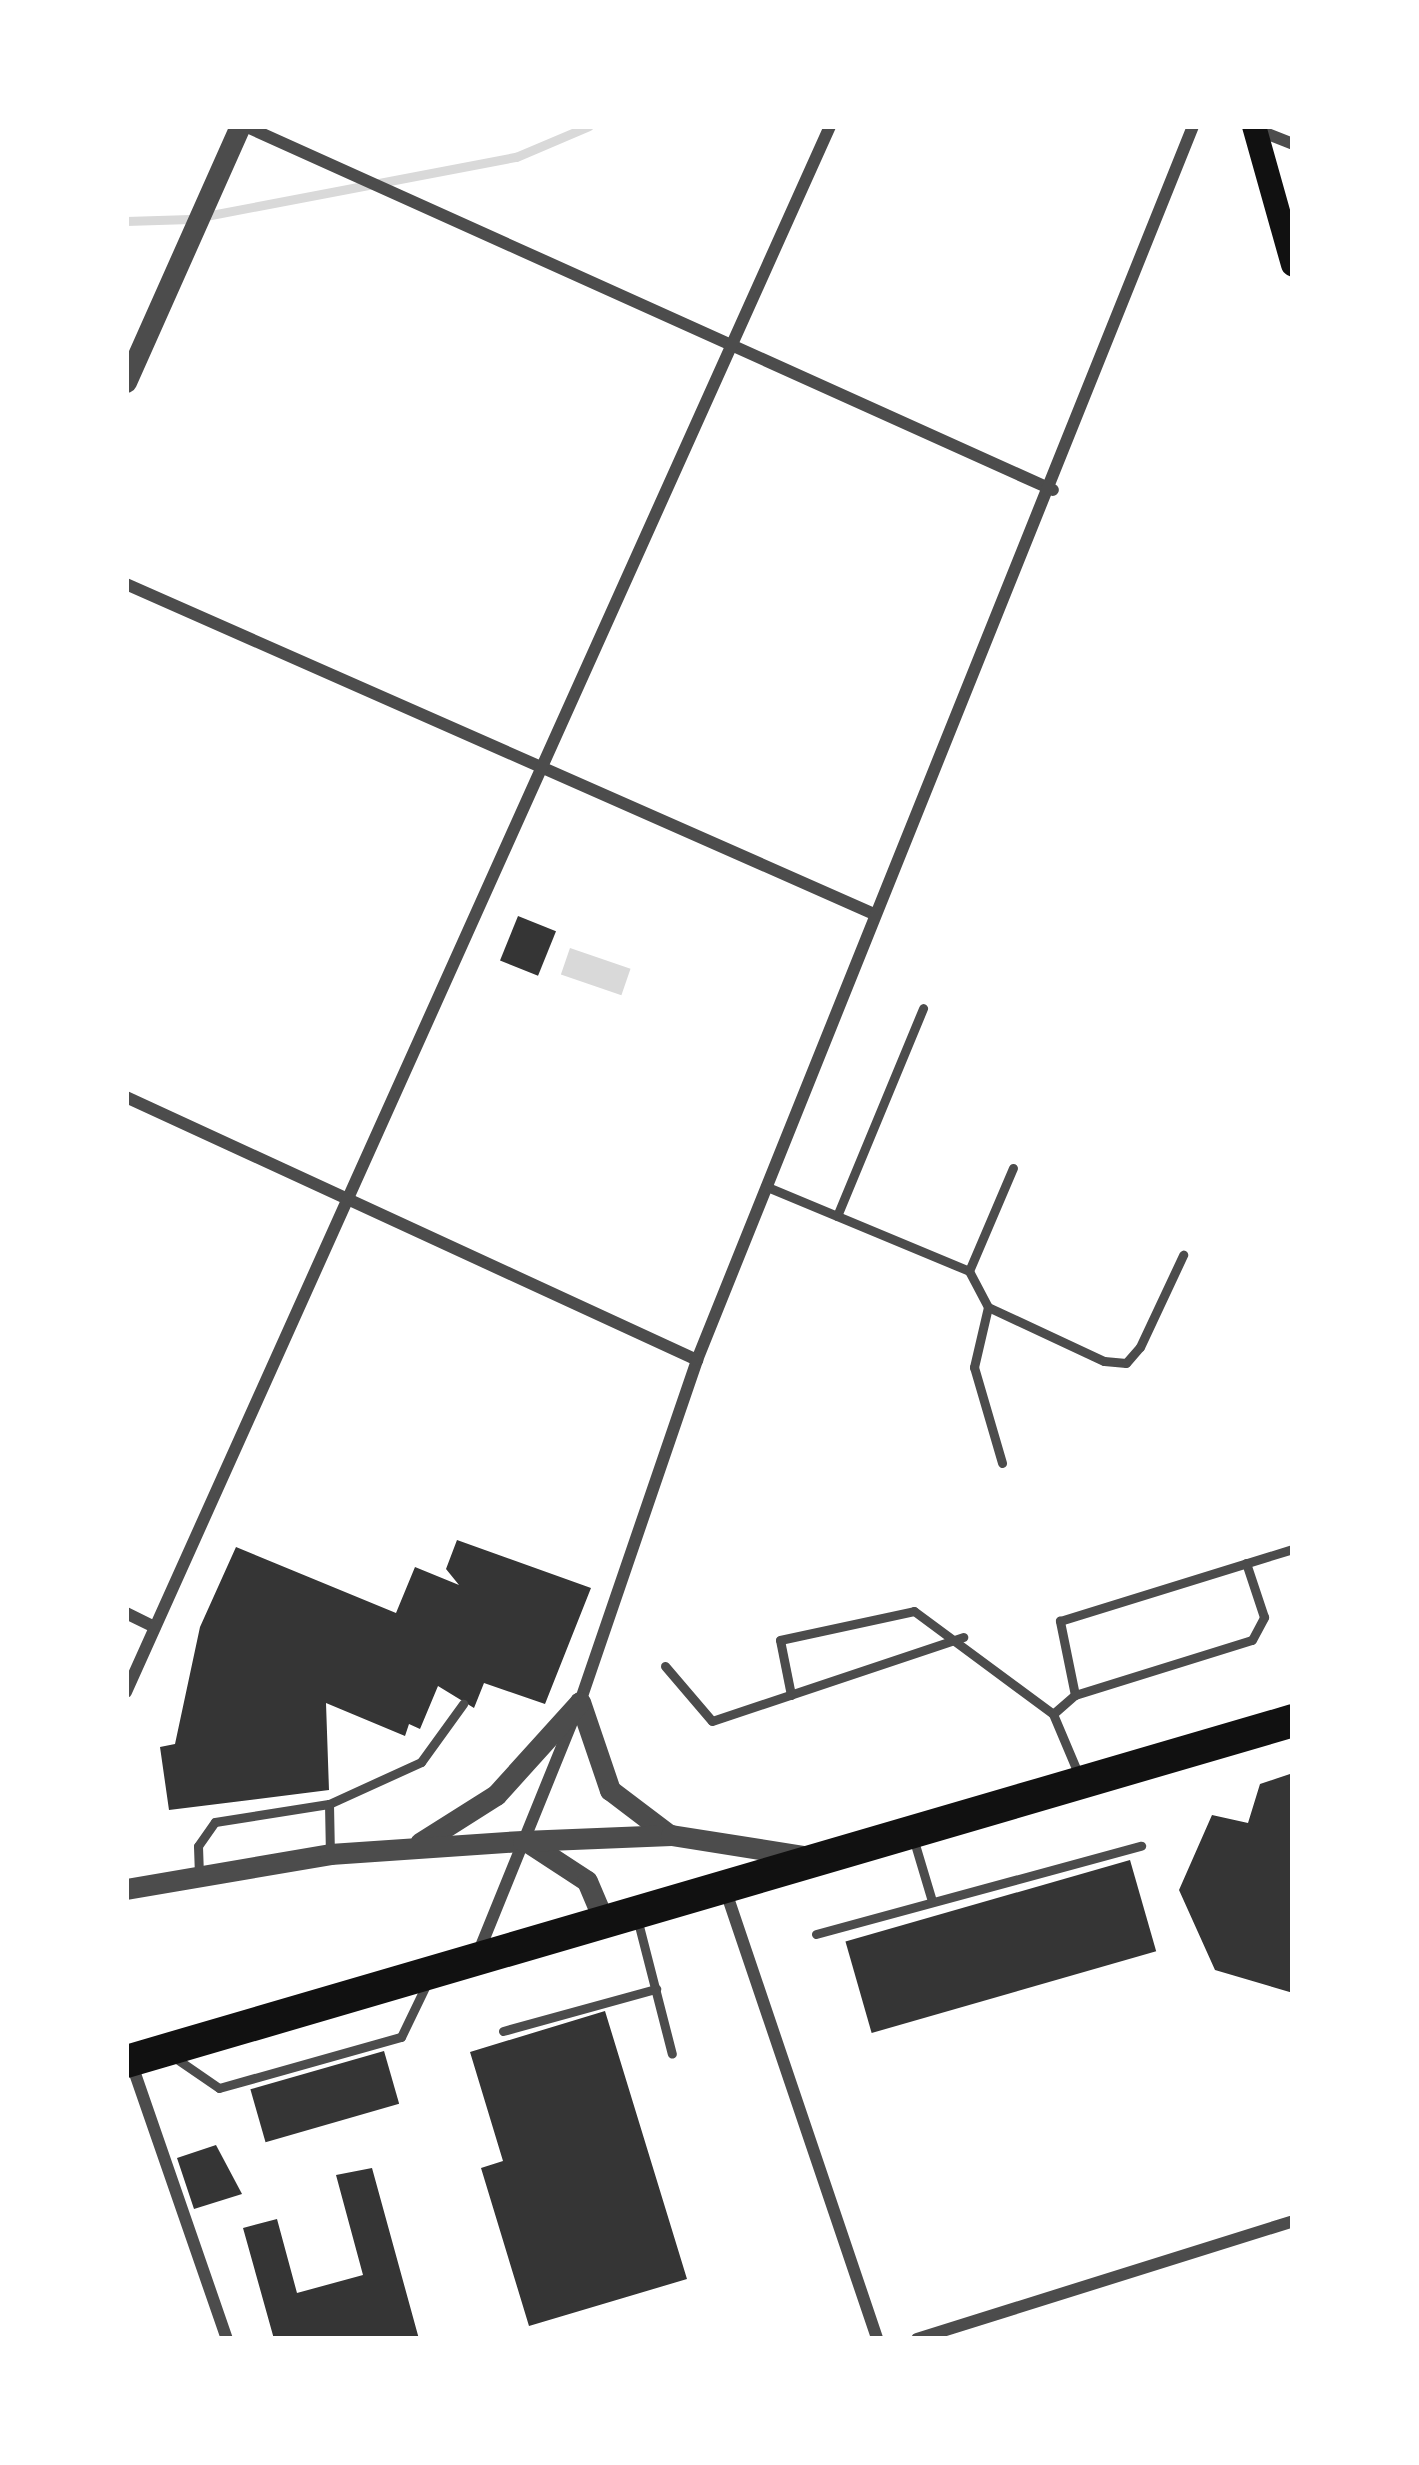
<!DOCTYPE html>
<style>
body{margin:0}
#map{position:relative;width:1419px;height:2465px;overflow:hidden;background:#fff;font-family:"Public Sans",sans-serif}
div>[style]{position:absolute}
.water>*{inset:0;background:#d9d9d9;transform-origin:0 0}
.stream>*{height:9px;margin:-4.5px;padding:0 4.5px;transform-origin:4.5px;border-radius:4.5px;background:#d9d9d9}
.building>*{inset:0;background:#353535;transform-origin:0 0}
.service>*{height:9px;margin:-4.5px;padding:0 4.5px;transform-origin:4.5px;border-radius:4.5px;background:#4c4c4c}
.minor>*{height:12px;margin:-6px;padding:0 6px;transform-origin:6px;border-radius:6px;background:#4c4c4c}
.tertiary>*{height:21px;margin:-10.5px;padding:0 10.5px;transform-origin:10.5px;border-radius:10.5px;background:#4c4c4c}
.secondary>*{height:24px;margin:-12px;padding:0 12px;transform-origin:12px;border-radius:12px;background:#111}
.trunk>*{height:33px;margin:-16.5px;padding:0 16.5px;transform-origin:16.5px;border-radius:16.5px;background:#111}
span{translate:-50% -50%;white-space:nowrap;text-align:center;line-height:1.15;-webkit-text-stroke:12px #fff;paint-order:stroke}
.frame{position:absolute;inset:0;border:129px solid #fff;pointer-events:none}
</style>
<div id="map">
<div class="water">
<i style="left:570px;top:948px;width:64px;height:28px;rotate:19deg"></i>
</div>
<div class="stream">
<i style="left:126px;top:221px;width:64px;rotate:-1.8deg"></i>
<i style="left:190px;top:219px;width:332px;rotate:-10.8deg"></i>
<i style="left:516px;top:157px;width:79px;rotate:-23deg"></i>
</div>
<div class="building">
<i style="left:518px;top:916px;width:41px;height:48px;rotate:22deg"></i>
<i style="clip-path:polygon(457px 1540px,591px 1588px,545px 1704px,484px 1683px,474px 1708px,438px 1686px,420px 1729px,409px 1724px,405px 1736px,326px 1703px,329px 1790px,169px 1810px,160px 1747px,175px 1744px,200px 1627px,236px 1547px,396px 1613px,415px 1567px,459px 1585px,446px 1569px)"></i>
<i style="clip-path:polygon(1293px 1773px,1293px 1993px,1215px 1970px,1179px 1890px,1212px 1815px,1248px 1823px,1260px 1784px)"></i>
<i style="left:1130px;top:1860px;width:95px;height:296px;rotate:74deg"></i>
<i style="clip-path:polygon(605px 2011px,687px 2279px,529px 2326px,481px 2168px,503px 2161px,470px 2052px)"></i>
<i style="left:384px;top:2051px;width:55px;height:139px;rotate:74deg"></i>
<i style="clip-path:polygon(216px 2145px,242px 2194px,194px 2209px,177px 2158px)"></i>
<i style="clip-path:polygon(372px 2168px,419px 2339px,274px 2339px,243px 2228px,277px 2219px,297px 2293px,363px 2275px,336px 2175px)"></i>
</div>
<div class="service">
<i style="left:765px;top:1186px;width:221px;rotate:22.6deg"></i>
<i style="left:969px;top:1271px;width:41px;rotate:62.2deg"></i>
<i style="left:988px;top:1307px;width:128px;rotate:25deg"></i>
<i style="left:1104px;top:1361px;width:22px;rotate:5deg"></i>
<i style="left:1126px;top:1363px;width:21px;rotate:-49deg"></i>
<i style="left:1140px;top:1347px;width:102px;rotate:-64.9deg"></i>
<i style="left:837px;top:1216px;width:225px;rotate:-67.5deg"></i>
<i style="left:969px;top:1271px;width:112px;rotate:-66.9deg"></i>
<i style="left:988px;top:1307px;width:62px;rotate:103.1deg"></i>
<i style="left:974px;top:1367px;width:100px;rotate:73.7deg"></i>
<i style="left:665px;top:1666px;width:72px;rotate:49.5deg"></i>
<i style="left:712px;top:1721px;width:265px;rotate:-18.5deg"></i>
<i style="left:791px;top:1695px;width:56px;rotate:-101.3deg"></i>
<i style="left:780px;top:1640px;width:137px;rotate:-12.2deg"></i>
<i style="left:914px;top:1611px;width:173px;rotate:36.5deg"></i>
<i style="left:1053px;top:1714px;width:69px;rotate:67.1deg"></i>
<i style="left:1075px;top:1695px;width:76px;rotate:-101.5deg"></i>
<i style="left:1060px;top:1621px;width:244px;rotate:-17.2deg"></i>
<i style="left:1053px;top:1714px;width:29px;rotate:-41deg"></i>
<i style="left:1075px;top:1695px;width:185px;rotate:-17.3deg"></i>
<i style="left:1252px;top:1640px;width:26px;rotate:-62deg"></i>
<i style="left:1264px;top:1617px;width:57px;rotate:-108.4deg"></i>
<i style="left:329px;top:1804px;width:50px;rotate:88.9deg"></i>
<i style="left:914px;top:1841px;width:63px;rotate:73.3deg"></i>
<i style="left:199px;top:1875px;width:29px;rotate:-92deg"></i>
<i style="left:198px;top:1846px;width:29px;rotate:-55deg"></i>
<i style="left:215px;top:1822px;width:115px;rotate:-9deg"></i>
<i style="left:329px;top:1804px;width:101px;rotate:-24.5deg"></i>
<i style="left:421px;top:1762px;width:72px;rotate:-54.1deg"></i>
<i style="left:637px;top:1918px;width:140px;rotate:75.6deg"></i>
<i style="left:816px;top:1934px;width:337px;rotate:-15.2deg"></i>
<i style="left:503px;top:2031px;width:159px;rotate:-15.4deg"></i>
<i style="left:171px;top:2055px;width:58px;rotate:34.5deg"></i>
<i style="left:219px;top:2088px;width:189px;rotate:-15.7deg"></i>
<i style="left:401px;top:2037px;width:60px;rotate:-64.3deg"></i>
</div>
<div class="minor">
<i style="left:245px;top:126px;width:886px;rotate:24.25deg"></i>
<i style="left:1255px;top:129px;width:41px;rotate:21.5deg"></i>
<i style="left:126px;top:584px;width:815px;rotate:23.8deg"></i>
<i style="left:126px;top:1097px;width:629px;rotate:24.73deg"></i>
<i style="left:126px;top:1613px;width:32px;rotate:26deg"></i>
<i style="left:126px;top:1692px;width:1717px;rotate:-65.79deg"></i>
<i style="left:725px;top:1889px;width:475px;rotate:71.3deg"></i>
<i style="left:479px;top:1951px;width:269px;rotate:-67.9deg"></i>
<i style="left:580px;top:1702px;width:361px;rotate:-71.1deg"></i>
<i style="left:697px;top:1360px;width:1330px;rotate:-68.1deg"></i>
<i style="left:131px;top:2062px;width:293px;rotate:70.9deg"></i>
<i style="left:917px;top:2339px;width:394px;rotate:-17.4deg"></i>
</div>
<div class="tertiary">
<i style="left:126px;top:382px;width:280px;rotate:-66deg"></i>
<i style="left:580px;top:1702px;width:93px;rotate:71.2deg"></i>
<i style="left:610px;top:1790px;width:73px;rotate:37.2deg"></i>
<i style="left:420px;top:1843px;width:90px;rotate:-32.3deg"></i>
<i style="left:496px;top:1795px;width:125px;rotate:-47.9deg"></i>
<i style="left:529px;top:1843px;width:69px;rotate:33.2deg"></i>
<i style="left:587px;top:1881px;width:43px;rotate:67deg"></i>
<i style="left:126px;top:1889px;width:207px;rotate:-9.7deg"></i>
<i style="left:330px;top:1854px;width:193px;rotate:-3.9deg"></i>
<i style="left:523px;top:1841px;width:148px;rotate:-2.3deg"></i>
<i style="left:671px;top:1835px;width:141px;rotate:9deg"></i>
</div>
<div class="secondary">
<i style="left:1254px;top:126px;width:144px;rotate:74.3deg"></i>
</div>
<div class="trunk">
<i style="left:126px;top:2061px;width:1216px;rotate:-16.29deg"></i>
</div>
<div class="frame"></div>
</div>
